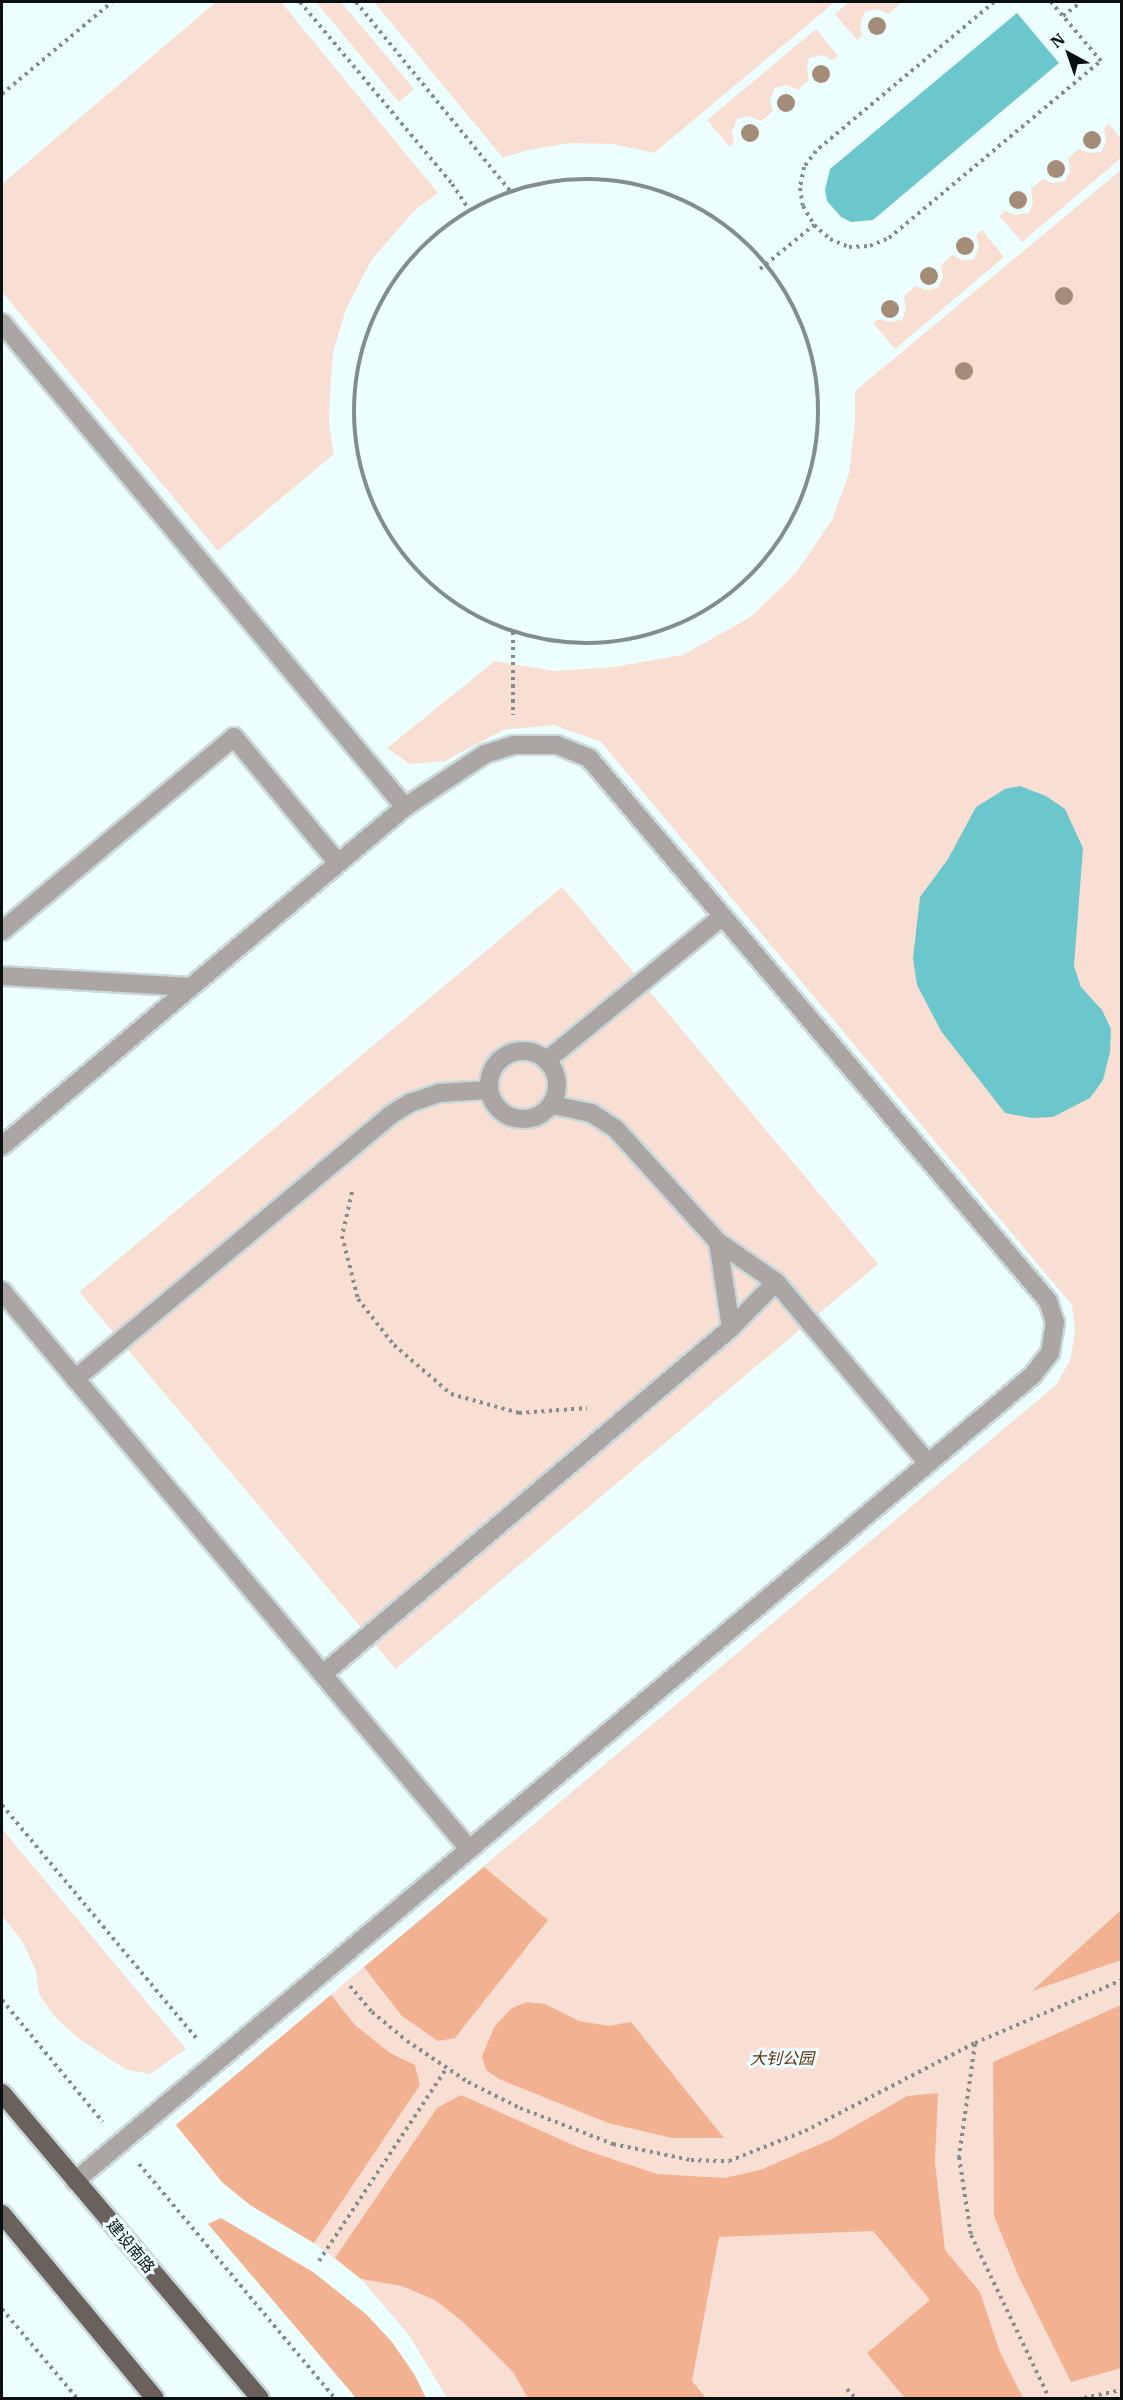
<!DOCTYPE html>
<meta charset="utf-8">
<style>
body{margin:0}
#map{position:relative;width:1123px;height:2400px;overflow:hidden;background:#edfeff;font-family:"IBM Plex Serif","Noto Sans SC",serif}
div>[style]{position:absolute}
.green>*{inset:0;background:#f9dfd3;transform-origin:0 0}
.forest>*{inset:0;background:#f2b292}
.water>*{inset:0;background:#6cc7cd}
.path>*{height:4px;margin-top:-2px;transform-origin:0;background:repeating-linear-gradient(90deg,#828d8e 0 3px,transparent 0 7.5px)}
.path>.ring{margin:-2px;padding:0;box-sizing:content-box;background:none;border:4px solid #828d8e;border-radius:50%}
.roads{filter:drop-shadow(2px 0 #c9d8d9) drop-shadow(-2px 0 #c9d8d9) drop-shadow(0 2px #c9d8d9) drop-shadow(0 -2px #c9d8d9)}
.service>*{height:18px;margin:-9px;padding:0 9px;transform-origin:9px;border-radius:9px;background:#aba5a3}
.service>.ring{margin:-9px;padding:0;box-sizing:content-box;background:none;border:18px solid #aba5a3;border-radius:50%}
.minor>*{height:18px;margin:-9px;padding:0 9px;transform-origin:9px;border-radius:9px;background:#aba5a3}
.primary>*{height:18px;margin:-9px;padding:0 9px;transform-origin:9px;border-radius:9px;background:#6a605c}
.trees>*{width:18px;height:18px;margin:-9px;border-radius:50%;background:#a38c78}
span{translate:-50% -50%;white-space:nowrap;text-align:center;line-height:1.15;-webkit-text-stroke:6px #edfeff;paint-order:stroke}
.park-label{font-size:16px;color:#672e0a;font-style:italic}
.street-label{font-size:16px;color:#0a0f10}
.frame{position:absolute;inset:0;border:3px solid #0a0f10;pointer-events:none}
.north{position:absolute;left:1039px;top:24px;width:60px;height:60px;-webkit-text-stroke:4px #edfeff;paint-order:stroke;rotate:320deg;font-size:16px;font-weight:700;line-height:24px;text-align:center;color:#0a0f10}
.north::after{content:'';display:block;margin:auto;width:21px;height:27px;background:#0a0f10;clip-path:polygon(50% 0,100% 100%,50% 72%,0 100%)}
</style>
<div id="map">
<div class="green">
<i style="clip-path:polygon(216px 2px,281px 2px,438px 193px,416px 209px,372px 259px,346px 309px,333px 352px,330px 391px,329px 425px,334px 454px,218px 551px,2px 292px,2px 184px)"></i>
<i style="clip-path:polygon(316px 2px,341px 2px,414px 89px,399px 102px)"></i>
<i style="clip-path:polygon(374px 2px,835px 2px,654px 153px,613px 144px,569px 143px,524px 151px,503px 158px)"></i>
<i style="clip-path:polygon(849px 2px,900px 2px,900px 4px,889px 14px,877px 9px,865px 12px,860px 25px,862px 36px,857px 40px,835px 14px)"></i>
<i style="clip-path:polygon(816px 29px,838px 56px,833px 60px,822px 55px,809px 58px,807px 69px,809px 80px,798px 90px,786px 85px,775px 88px,770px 100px,773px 111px,761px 121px,749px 116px,737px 119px,732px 132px,734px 143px,730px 147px,707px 120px)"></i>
<i style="clip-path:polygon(1109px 124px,1121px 139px,1121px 158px,1022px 242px,999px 216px,1005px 211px,1015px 215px,1029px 213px,1033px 202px,1031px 189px,1043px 179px,1053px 183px,1065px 181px,1070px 170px,1068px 158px,1079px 149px,1090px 153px,1101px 152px,1106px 140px,1104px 128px)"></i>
<i style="clip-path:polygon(1121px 170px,1121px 2398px,447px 2398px,409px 2335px,361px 2279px,314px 2243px,250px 2205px,222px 2182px,176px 2125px,1057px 1384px,1071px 1358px,1075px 1331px,1072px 1305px,601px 742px,554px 725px,503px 730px,445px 761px,410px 764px,387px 748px,495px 661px,555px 671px,613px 667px,683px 655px,752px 616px,796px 573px,832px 520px,849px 473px,855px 424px,855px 391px)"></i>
<i style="clip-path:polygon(982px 230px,1004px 257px,895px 349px,873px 323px,878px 319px,889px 322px,902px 320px,906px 309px,904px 296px,916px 286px,926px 290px,938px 288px,943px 277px,941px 265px,952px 255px,963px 260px,974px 259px,979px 247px,976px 235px)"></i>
<i style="left:562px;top:887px;width:492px;height:630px;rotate:50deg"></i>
<i style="clip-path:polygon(2px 1829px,186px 2049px,150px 2074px,127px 2070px,79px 2039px,54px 2016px,39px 1994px,36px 1971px,23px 1942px,2px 1916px)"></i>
</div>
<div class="forest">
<i style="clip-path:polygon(484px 1867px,548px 1920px,455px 2038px,438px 2041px,402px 2016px,364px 1967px)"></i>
<i style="clip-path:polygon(1121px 1910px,1121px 1960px,1032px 1991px)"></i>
<i style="clip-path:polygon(331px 1995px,355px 2025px,390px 2053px,415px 2065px,420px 2085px,314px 2243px,250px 2205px,222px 2182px,176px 2125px)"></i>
<i style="clip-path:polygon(527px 2002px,545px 2004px,579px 2021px,609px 2026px,631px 2022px,724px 2138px,672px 2138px,608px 2123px,499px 2079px,486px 2070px,482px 2056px,495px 2026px,512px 2008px)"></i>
<i style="clip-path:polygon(1121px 2005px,1121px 2368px,1071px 2382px,1018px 2275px,994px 2216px,993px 2062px)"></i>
<i style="clip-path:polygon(938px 2093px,935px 2162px,945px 2250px,980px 2292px,999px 2350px,1023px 2398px,905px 2398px,867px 2353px,930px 2300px,873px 2231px,719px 2237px,692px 2381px,706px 2398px,528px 2398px,513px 2372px,462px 2321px,435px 2300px,402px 2286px,361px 2279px,335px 2258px,437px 2108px,461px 2095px,582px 2149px,657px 2174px,724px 2178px,760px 2170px,832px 2139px,907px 2096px)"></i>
<i style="clip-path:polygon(221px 2218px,313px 2272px,366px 2314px,392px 2342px,414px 2374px,426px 2398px,356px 2398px,208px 2224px)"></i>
</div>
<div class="water">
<i style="clip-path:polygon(1017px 13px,1059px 63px,873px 220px,851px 222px,841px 217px,827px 201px,825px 190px,830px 169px)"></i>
<i style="clip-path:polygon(1020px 786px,1046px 796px,1065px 809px,1083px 848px,1074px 966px,1081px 987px,1102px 1010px,1111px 1029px,1110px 1052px,1103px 1080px,1090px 1098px,1053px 1117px,1032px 1118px,1005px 1113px,941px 1031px,917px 985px,913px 958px,920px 897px,948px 859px,976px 807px,1005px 789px)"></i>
</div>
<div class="path">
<i style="left:300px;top:2px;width:237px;rotate:50.1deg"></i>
<i style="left:452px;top:184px;width:30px;rotate:56deg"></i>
<i style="left:356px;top:2px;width:244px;rotate:50.8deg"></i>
<i style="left:994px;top:2px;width:232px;rotate:140.1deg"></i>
<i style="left:816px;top:151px;width:20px;rotate:127deg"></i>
<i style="left:804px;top:167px;width:21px;rotate:101deg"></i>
<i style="left:800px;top:188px;width:18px;rotate:81deg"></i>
<i style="left:803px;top:206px;width:22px;rotate:60deg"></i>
<i style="left:814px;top:225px;width:21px;rotate:41deg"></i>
<i style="left:830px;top:239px;width:21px;rotate:23deg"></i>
<i style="left:849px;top:247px;width:21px;rotate:-3deg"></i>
<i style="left:870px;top:246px;width:21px;rotate:-23deg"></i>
<i style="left:889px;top:238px;width:276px;rotate:-39.9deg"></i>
<i style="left:1101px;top:61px;width:77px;rotate:-130.3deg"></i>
<i style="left:1063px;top:16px;width:23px;rotate:-38deg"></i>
<i style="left:2px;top:94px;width:143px;rotate:-39.9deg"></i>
<i class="ring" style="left:354px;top:179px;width:460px;height:460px"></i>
<i style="left:760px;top:269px;width:70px;rotate:-39.2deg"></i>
<i style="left:513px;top:632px;width:83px;rotate:90deg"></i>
<i style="left:352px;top:1192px;width:45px;rotate:102.8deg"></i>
<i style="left:342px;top:1236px;width:65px;rotate:75.7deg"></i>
<i style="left:358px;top:1299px;width:58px;rotate:52deg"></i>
<i style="left:394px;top:1345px;width:75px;rotate:40.7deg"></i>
<i style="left:451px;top:1394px;width:71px;rotate:15.6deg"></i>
<i style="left:519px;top:1413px;width:68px;rotate:-4.2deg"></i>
<i style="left:2px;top:1805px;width:305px;rotate:50.2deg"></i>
<i style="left:350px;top:1986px;width:34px;rotate:50deg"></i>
<i style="left:372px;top:2012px;width:45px;rotate:39.6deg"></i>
<i style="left:407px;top:2041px;width:73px;rotate:33.9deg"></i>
<i style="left:468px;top:2082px;width:58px;rotate:26.6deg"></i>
<i style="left:520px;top:2108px;width:100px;rotate:21.2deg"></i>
<i style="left:613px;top:2144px;width:80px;rotate:11.6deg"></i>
<i style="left:691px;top:2160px;width:38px;rotate:2deg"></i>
<i style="left:729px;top:2161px;width:82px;rotate:-21.5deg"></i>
<i style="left:805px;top:2131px;width:191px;rotate:-27.4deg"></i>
<i style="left:975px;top:2043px;width:160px;rotate:-23.2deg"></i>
<i style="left:2px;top:2000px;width:158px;rotate:50.4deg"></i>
<i style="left:975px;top:2044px;width:114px;rotate:98.1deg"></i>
<i style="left:959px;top:2157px;width:79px;rotate:81.3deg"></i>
<i style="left:971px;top:2235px;width:181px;rotate:64.4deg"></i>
<i style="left:139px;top:2164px;width:305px;rotate:50.1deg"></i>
<i style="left:319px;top:2261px;width:230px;rotate:-56.5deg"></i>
<i style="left:2px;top:2309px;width:116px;rotate:49.9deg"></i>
<i style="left:847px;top:2389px;width:12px;rotate:48deg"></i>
<i style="left:1084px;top:2398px;width:39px;rotate:-12deg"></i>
</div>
<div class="roads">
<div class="service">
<i style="left:2px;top:931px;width:302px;rotate:-39.9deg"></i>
<i style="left:234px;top:737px;width:163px;rotate:50.5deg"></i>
<i style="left:2px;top:976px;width:189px;rotate:3.3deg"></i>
<i class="ring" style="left:489px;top:1051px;width:50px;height:50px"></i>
<i style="left:547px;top:1060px;width:226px;rotate:-39.3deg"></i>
<i style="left:718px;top:1242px;width:87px;rotate:81.4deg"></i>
<i style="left:776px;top:1282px;width:235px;rotate:50deg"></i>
<i style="left:2px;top:1291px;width:728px;rotate:50.07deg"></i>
<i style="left:75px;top:1379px;width:410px;rotate:-39.9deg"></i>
<i style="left:389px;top:1116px;width:25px;rotate:-32deg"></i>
<i style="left:410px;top:1103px;width:31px;rotate:-19deg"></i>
<i style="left:439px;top:1093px;width:50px;rotate:-3.4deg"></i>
<i style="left:323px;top:1674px;width:535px;rotate:-40.3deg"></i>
<i style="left:731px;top:1328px;width:64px;rotate:-45.6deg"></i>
<i style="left:776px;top:1282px;width:70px;rotate:-145.4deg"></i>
<i style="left:718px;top:1242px;width:152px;rotate:-132.1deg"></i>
<i style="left:616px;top:1129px;width:30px;rotate:-147deg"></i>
<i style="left:591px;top:1113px;width:40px;rotate:-168deg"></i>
</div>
<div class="minor">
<i style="left:2px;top:323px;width:630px;rotate:50.22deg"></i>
<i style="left:405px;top:807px;width:96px;rotate:-33.5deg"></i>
<i style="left:485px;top:754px;width:30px;rotate:-17deg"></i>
<i style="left:514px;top:745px;width:43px"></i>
<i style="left:557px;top:745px;width:35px;rotate:22deg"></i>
<i style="left:589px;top:758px;width:711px;rotate:49.79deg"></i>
<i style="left:1048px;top:1301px;width:22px;rotate:72deg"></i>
<i style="left:1055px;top:1322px;width:31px;rotate:99deg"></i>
<i style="left:1050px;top:1353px;width:28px;rotate:128deg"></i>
<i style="left:1033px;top:1375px;width:1252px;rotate:139.92deg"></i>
<i style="left:2px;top:1146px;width:527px;rotate:-40.07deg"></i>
</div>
<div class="primary">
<i style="left:2px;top:2093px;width:399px;rotate:49.8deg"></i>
<i style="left:2px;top:2214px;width:239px;rotate:50.3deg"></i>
</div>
</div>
<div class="trees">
<i style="left:877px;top:26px"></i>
<i style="left:821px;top:74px"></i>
<i style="left:786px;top:103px"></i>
<i style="left:750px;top:133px"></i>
<i style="left:1092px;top:140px"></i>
<i style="left:1056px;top:169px"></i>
<i style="left:1018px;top:200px"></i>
<i style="left:965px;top:246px"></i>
<i style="left:929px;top:276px"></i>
<i style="left:1064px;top:296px"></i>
<i style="left:890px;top:309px"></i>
<i style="left:964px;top:371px"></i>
</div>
<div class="park-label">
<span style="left:782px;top:2058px">大钊公园</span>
</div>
<div class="street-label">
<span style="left:131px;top:2246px;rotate:50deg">建设南路</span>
</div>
<div class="frame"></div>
<div class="north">N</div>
</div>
